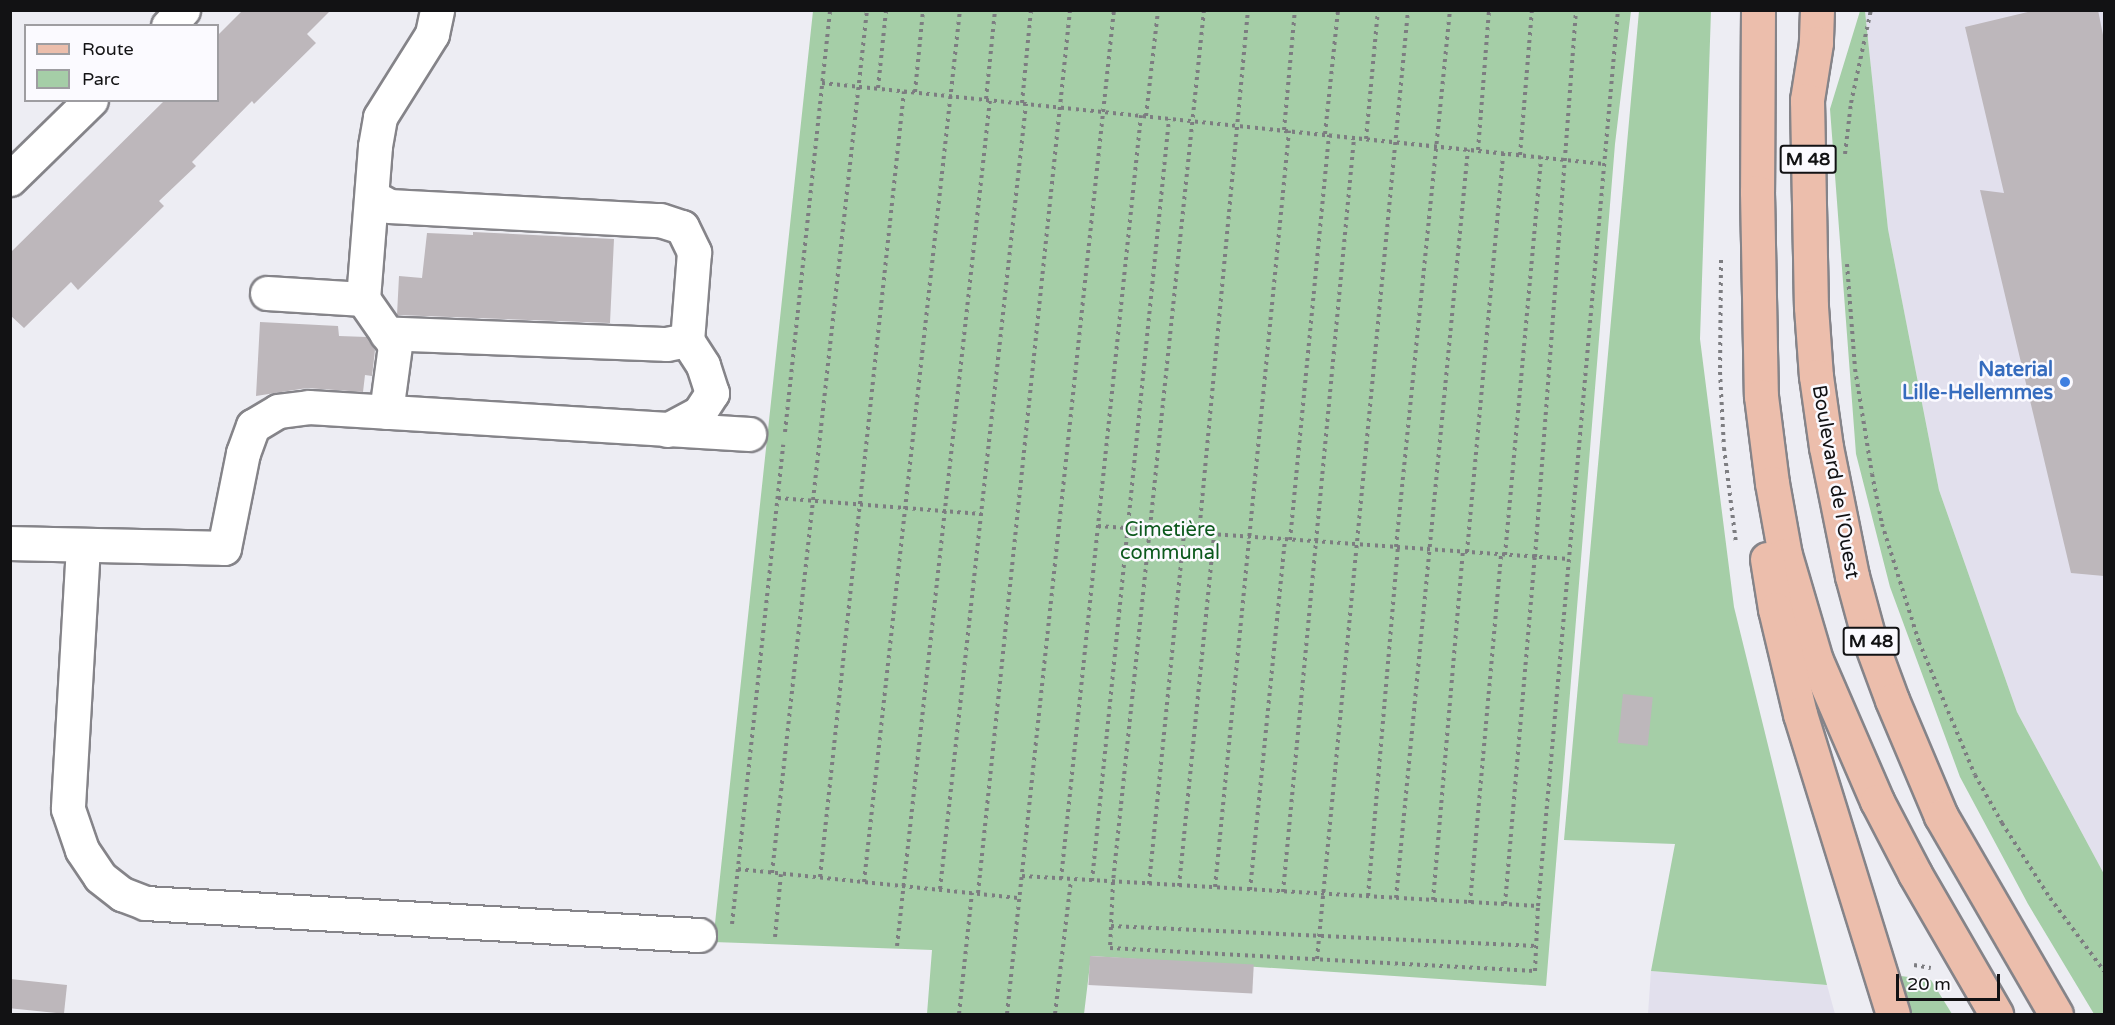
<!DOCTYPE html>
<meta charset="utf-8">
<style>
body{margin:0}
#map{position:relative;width:2115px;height:1025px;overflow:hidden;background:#ededf3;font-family:"Varela Round",sans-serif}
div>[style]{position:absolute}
.built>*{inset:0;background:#e2e0ed}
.green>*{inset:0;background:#a5cea7}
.building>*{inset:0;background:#bdb7bb;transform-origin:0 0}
.path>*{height:4px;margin-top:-2px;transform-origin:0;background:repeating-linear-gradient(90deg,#7d7d81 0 3px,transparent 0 7.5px)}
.roads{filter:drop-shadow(2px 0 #858489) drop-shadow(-2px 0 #858489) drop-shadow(0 2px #858489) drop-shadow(0 -2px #858489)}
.minor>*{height:33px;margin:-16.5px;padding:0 16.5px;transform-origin:16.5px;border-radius:16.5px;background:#fff}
.major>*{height:33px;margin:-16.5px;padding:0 16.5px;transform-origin:16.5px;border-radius:16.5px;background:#ecbeac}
.dots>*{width:16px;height:16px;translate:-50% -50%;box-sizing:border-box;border:3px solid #fbfaff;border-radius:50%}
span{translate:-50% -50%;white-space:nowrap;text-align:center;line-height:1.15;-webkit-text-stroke:5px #fbfaff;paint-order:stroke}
.shield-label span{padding:2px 4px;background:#fbfaff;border:2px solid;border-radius:4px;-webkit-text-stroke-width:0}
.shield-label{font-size:18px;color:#121214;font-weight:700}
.shop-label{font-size:20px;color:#366cbe;font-weight:700}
.right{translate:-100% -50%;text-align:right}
.street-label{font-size:20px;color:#121214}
.park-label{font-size:20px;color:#0c591d}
.frame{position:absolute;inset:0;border:12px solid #121214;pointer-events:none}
.legend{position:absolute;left:24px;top:24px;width:195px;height:78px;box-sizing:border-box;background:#fbfaff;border:2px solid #9e9da1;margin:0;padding:8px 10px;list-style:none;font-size:18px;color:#121214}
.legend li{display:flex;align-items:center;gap:12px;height:30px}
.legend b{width:30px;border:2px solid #9e9da1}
.scale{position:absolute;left:1896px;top:974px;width:104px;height:27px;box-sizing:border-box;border:3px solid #121214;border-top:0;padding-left:8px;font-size:18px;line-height:21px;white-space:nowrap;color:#121214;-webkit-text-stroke:4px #fbfaff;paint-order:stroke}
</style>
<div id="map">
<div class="built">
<i style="clip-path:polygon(1865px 11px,2104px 11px,2104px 874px,2017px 712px,1939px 490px,1888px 229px)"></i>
<i style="clip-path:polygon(1651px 971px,1827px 985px,1835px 1014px,1648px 1014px)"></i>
</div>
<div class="green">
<i style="clip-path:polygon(813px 11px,1631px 11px,1615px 144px,1546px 986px,1091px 956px,1084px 1014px,927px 1014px,932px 950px,713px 942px)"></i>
<i style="clip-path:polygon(1639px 11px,1711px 11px,1700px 339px,1734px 607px,1827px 985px,1651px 971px,1675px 844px,1564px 840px)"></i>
<i style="clip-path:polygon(1860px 11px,1865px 11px,1888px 229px,1939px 490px,2017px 712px,2104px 874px,2104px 1014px,2094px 1014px,2028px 904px,1960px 777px,1890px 587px,1856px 454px,1830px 109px)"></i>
<i style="clip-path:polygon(1901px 976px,1931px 980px,1952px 1014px,1911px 1014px)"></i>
</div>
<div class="building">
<i style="clip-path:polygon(243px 10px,331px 10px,307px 34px,316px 43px,254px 104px,252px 101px,192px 162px,196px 166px,159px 201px,164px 206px,78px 290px,71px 282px,24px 328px,10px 315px,10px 253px,165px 100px,218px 100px,218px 35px)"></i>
<i style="clip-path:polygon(2036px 10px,2098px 10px,2104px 40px,2104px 576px,2071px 573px,1980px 190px,2004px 193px,1965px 27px)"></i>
<i style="clip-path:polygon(473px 232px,614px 239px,610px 323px,397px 315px,399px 276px,422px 278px,427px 233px,473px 235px)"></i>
<i style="clip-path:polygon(260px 322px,338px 326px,339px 336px,367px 337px,375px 350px,372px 376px,365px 375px,363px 392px,307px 388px,256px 396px)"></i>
<i style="left:1623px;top:694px;width:30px;height:49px;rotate:6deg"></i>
<i style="left:1090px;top:956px;width:164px;height:29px;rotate:3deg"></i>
<i style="left:67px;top:985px;width:29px;height:57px;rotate:96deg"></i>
</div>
<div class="path">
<i style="left:1204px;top:10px;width:877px;rotate:95.96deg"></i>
<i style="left:1113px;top:882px;width:66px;rotate:92.6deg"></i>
<i style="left:1110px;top:948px;width:426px;rotate:3.1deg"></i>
<i style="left:1535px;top:971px;width:65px;rotate:-87.4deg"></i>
<i style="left:1538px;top:906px;width:900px;rotate:-84.9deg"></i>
<i style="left:822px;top:83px;width:786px;rotate:5.91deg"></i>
<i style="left:878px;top:88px;width:78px;rotate:-84.1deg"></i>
<i style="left:915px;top:92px;width:82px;rotate:-84.4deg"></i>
<i style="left:986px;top:99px;width:89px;rotate:-84.2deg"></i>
<i style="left:1022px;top:103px;width:93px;rotate:-84.5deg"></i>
<i style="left:1146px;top:116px;width:107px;rotate:-83.5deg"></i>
<i style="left:1284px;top:130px;width:121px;rotate:-84.8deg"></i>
<i style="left:1325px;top:134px;width:125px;rotate:-84deg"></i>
<i style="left:1366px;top:139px;width:130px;rotate:-84.7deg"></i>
<i style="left:1478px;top:150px;width:140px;rotate:-85.5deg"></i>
<i style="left:1845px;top:154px;width:51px;rotate:-83.3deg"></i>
<i style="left:1851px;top:103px;width:95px;rotate:-77.9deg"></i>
<i style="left:1520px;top:155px;width:145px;rotate:-85.3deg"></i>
<i style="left:1721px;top:260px;width:112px;rotate:90.5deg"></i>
<i style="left:1720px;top:372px;width:76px;rotate:87deg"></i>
<i style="left:1724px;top:448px;width:96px;rotate:82.8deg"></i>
<i style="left:1847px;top:264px;width:105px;rotate:85.6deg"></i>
<i style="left:1855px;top:369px;width:106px;rotate:80.8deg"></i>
<i style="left:1872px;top:474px;width:51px;rotate:78.7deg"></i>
<i style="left:1882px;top:524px;width:124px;rotate:72.6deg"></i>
<i style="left:1919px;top:642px;width:144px;rotate:67.2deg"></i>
<i style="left:1975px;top:775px;width:55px;rotate:60.6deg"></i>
<i style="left:2002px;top:823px;width:89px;rotate:57.4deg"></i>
<i style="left:2050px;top:898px;width:91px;rotate:53.5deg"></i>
<i style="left:785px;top:432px;width:424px;rotate:-83.9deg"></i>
<i style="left:778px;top:498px;width:204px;rotate:4.5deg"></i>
<i style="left:1098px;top:526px;width:472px;rotate:4deg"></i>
<i style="left:1199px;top:533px;width:525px;rotate:-84.65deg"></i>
<i style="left:1290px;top:540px;width:407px;rotate:-84.5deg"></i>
<i style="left:1396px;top:547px;width:540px;rotate:-84.26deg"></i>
<i style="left:1467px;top:552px;width:401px;rotate:-84.8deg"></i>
<i style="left:1505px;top:555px;width:400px;rotate:-84.8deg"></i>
<i style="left:738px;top:869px;width:283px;rotate:5.9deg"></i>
<i style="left:772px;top:873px;width:868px;rotate:-83.72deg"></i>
<i style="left:1022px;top:876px;width:517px;rotate:3.33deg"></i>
<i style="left:820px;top:877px;width:790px;rotate:-83.9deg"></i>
<i style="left:1061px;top:879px;width:768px;rotate:-84.02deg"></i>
<i style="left:1092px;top:881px;width:766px;rotate:-84.23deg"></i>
<i style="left:864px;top:882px;width:877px;rotate:-83.72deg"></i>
<i style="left:1149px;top:884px;width:354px;rotate:-84.3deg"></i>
<i style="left:1179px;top:886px;width:354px;rotate:-84.3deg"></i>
<i style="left:1215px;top:887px;width:760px;rotate:-84.41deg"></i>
<i style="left:940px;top:889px;width:790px;rotate:-83.75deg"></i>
<i style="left:1250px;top:890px;width:353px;rotate:-84.3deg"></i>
<i style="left:1283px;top:892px;width:757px;rotate:-84.62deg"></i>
<i style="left:978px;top:893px;width:888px;rotate:-84.05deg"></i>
<i style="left:1368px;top:896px;width:350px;rotate:-85.1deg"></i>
<i style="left:1396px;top:898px;width:752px;rotate:-84.51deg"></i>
<i style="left:1433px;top:900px;width:349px;rotate:-85.1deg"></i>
<i style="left:1470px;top:903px;width:349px;rotate:-84.9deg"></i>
<i style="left:1505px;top:904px;width:348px;rotate:-85.1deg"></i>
<i style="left:1535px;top:557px;width:549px;rotate:-85.71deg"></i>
<i style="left:732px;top:924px;width:482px;rotate:-83.9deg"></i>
<i style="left:1111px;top:926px;width:425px;rotate:2.7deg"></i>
<i style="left:775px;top:937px;width:63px;rotate:-84.6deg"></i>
<i style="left:897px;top:946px;width:851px;rotate:-83.73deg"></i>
<i style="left:1317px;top:959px;width:953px;rotate:-84.52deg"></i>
<i style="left:1914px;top:965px;width:17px;rotate:10deg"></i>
<i style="left:959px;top:1014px;width:122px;rotate:-83.9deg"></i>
<i style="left:1007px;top:1014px;width:1010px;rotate:-83.92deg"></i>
<i style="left:1055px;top:1014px;width:135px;rotate:-83.2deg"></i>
</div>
<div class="roads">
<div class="minor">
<i style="left:168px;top:26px;width:22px;rotate:-47deg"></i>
<i style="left:10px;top:179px;width:113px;rotate:-44.3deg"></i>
<i style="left:373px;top:197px;width:18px;rotate:29deg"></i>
<i style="left:389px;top:206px;width:271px;rotate:3deg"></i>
<i style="left:660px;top:220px;width:23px;rotate:18deg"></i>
<i style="left:682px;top:227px;width:28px;rotate:64deg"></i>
<i style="left:694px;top:252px;width:88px;rotate:94.5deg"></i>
<i style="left:687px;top:340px;width:21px;rotate:169deg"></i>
<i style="left:666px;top:344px;width:280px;rotate:-177.8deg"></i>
<i style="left:267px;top:293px;width:96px;rotate:3.6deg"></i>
<i style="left:386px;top:412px;width:68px;rotate:-82.3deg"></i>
<i style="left:395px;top:345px;width:56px;rotate:-124.8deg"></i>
<i style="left:363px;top:299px;width:153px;rotate:-85.5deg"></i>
<i style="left:375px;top:146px;width:29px;rotate:-80deg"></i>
<i style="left:380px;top:117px;width:98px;rotate:-57.9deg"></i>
<i style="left:432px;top:34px;width:25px;rotate:-78deg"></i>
<i style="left:667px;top:430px;width:36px;rotate:-28deg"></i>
<i style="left:699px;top:413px;width:24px;rotate:-57deg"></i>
<i style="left:712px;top:393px;width:29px;rotate:-108deg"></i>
<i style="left:703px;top:365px;width:30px;rotate:-123deg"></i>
<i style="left:10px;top:543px;width:214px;rotate:1.3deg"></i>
<i style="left:224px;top:548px;width:97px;rotate:-78.7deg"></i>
<i style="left:243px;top:453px;width:29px;rotate:-70deg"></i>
<i style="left:253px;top:426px;width:29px;rotate:-31deg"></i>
<i style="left:278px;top:411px;width:31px;rotate:-7deg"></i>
<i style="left:309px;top:407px;width:441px;rotate:3.5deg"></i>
<i style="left:83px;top:546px;width:263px;rotate:93.3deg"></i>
<i style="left:68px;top:809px;width:43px;rotate:71.1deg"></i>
<i style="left:82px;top:850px;width:32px;rotate:56deg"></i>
<i style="left:100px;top:877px;width:28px;rotate:38deg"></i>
<i style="left:122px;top:894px;width:25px;rotate:21deg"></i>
<i style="left:145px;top:903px;width:555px;rotate:3.31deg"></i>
</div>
<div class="major">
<i style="left:1758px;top:10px;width:182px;rotate:90.3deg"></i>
<i style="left:1757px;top:192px;width:204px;rotate:88.9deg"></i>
<i style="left:1761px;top:396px;width:88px;rotate:82.8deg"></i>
<i style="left:1772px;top:483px;width:73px;rotate:79.8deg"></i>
<i style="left:1785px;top:555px;width:109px;rotate:73.6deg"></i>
<i style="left:1816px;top:660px;width:154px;rotate:66.6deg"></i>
<i style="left:1877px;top:801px;width:82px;rotate:62.5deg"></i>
<i style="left:1915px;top:874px;width:162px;rotate:59.9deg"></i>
<i style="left:1817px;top:10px;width:33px;rotate:92deg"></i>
<i style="left:1816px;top:43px;width:58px;rotate:99deg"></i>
<i style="left:1807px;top:100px;width:207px;rotate:88.9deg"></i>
<i style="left:1811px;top:307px;width:69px;rotate:85.9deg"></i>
<i style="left:1816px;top:376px;width:72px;rotate:82deg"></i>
<i style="left:1826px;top:447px;width:132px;rotate:78.6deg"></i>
<i style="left:1852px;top:576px;width:61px;rotate:74.8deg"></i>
<i style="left:1868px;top:635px;width:69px;rotate:69.7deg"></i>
<i style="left:1892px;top:700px;width:126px;rotate:67.1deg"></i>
<i style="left:1941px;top:816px;width:229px;rotate:59.9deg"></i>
<i style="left:1767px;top:559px;width:51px;rotate:80.9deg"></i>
<i style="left:1775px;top:609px;width:108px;rotate:76.6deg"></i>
<i style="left:1800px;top:714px;width:314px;rotate:72.8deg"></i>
</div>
</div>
<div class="dots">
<i style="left:2065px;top:382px;background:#3f7fe0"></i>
</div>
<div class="shield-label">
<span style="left:1808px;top:159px">M 48</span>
<span style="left:1871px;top:641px">M 48</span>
</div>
<div class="shop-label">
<span class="right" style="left:2053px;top:382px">Naterial<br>Lille-Hellemmes</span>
</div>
<div class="street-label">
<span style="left:1835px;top:482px;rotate:80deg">Boulevard de l'Ouest</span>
</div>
<div class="park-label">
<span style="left:1170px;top:542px">Cimetière<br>communal</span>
</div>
<div class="frame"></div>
<ul class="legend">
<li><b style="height:8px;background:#ecbeac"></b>Route</li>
<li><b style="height:16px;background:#a5cea7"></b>Parc</li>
</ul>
<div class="scale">20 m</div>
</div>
